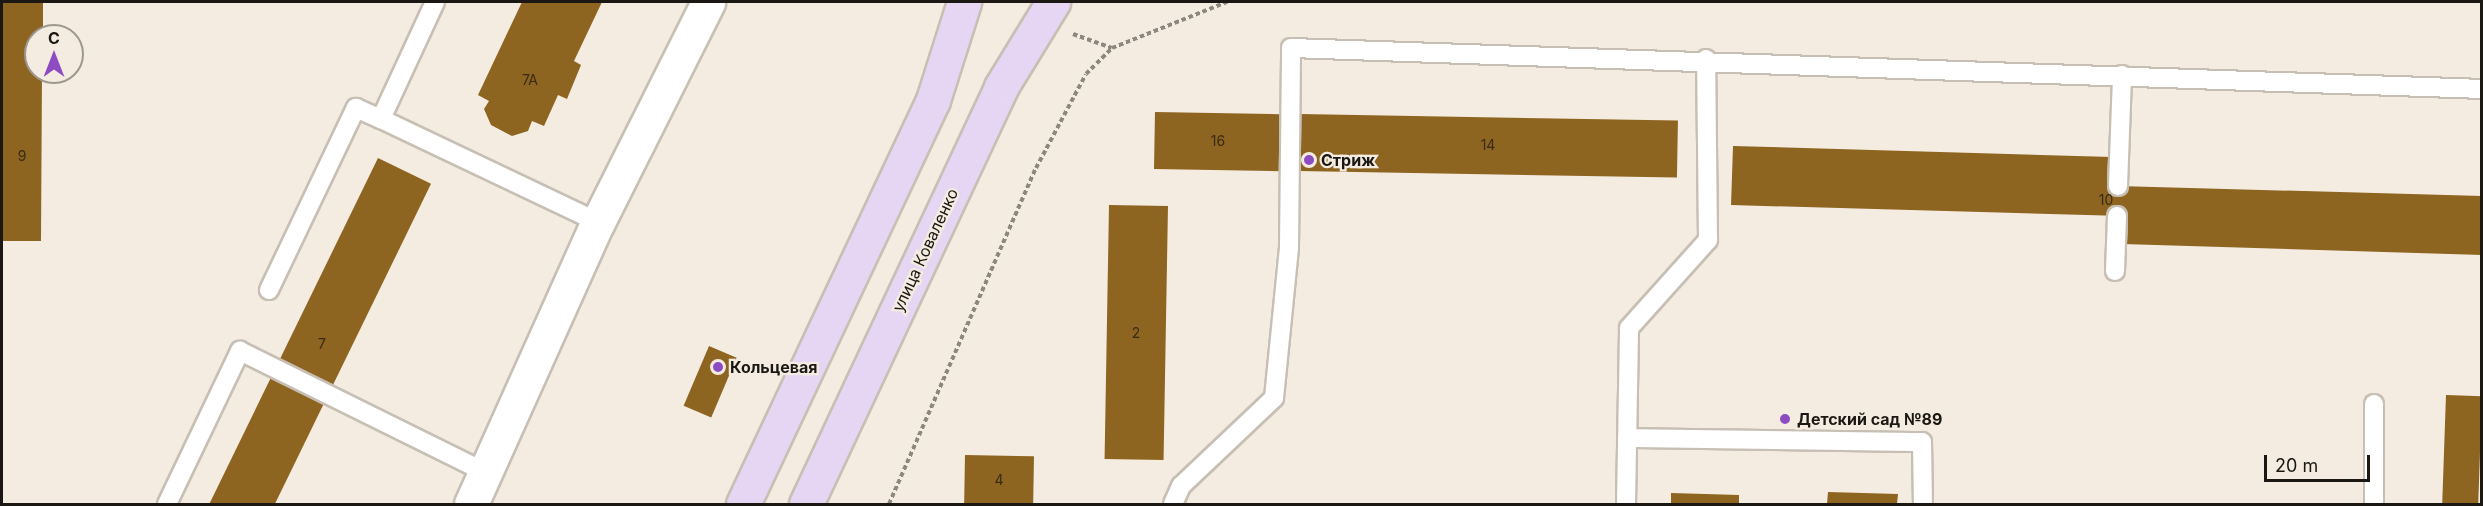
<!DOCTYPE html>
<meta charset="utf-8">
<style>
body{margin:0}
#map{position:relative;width:2483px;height:506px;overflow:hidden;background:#f4ece0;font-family:Inter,sans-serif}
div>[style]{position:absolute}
.building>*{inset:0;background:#8e6421;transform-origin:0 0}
.path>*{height:4px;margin-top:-2px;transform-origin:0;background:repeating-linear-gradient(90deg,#8c877f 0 4.5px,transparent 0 7.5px)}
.roads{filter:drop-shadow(2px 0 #c7bfb4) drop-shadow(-2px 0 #c7bfb4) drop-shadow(0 2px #c7bfb4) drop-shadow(0 -2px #c7bfb4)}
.lane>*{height:18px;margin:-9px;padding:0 9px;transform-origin:9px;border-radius:9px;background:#fff}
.street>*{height:33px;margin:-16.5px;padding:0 16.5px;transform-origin:16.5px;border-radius:16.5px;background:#fff}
.secondary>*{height:33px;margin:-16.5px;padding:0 16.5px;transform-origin:16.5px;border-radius:16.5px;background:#e6d6f4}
.dots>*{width:16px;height:16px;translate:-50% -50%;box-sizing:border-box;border:3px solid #f4ece0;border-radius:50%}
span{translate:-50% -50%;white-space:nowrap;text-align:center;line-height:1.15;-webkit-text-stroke:4.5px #f4ece0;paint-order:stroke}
.number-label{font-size:14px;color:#382b17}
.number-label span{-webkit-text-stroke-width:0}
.poi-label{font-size:16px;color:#1b1814;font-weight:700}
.left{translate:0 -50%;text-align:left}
.street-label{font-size:16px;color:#1b1814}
.frame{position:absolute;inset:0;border:3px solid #1b1814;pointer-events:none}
.north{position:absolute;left:24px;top:24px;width:60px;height:60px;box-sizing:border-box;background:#f4ece0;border:2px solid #9d978e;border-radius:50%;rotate:0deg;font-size:16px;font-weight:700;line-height:24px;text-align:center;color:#1b1814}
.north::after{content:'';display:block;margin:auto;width:21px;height:27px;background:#8d4cc1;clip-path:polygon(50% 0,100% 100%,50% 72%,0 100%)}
.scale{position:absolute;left:2264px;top:455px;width:106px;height:27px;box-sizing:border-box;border:3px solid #1b1814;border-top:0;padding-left:8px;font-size:18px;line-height:21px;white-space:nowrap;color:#1b1814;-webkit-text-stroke:4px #f4ece0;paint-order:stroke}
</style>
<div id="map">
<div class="building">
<i style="clip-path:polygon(2px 2px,43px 2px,43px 36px,36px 36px,36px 72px,42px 72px,41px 241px,2px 241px)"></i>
<i style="clip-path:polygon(522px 2px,602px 2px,574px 61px,581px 65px,567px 99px,558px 95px,544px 126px,532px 121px,528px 131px,512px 136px,491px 125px,484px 109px,489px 101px,478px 95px)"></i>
<i style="left:1155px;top:112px;width:126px;height:57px;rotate:1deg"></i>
<i style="left:1300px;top:114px;width:378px;height:57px;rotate:1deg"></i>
<i style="clip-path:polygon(1733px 146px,2112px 157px,2118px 186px,2482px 196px,2482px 255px,2123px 244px,2123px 216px,1731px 205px)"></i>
<i style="left:378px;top:158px;width:59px;height:384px;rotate:26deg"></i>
<i style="left:1109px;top:205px;width:59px;height:254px;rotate:1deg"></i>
<i style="left:709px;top:346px;width:30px;height:65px;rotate:23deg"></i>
<i style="left:2446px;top:395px;width:36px;height:109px;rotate:2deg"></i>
<i style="left:965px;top:455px;width:69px;height:49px;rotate:1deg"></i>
<i style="clip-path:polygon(1828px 492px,1898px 494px,1897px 504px,1827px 504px)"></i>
<i style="clip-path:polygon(1671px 493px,1739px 495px,1739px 504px,1671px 504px)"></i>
</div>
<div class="path">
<i style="left:1073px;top:34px;width:41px;rotate:19.7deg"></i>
<i style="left:889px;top:504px;width:367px;rotate:-66.4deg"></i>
<i style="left:1036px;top:168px;width:106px;rotate:-62deg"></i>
<i style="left:1086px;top:74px;width:37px;rotate:-45deg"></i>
<i style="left:1112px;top:48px;width:124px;rotate:-21.8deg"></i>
</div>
<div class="roads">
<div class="lane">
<i style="left:435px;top:2px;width:129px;rotate:114.8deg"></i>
<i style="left:381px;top:119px;width:240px;rotate:25.4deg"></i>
<i style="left:2118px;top:186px;width:111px;rotate:-87.9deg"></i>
<i style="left:2115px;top:271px;width:55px;rotate:-87.9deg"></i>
<i style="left:269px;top:290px;width:202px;rotate:-64.5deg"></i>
<i style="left:356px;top:108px;width:27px;rotate:24deg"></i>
<i style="left:2374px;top:404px;width:100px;rotate:90deg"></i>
<i style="left:1627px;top:438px;width:295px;rotate:0.8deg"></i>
<i style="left:1922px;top:442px;width:62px;rotate:89.1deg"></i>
<i style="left:167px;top:504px;width:170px;rotate:-64.5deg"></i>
<i style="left:240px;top:351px;width:273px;rotate:26.3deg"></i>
<i style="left:1173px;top:504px;width:20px;rotate:-66deg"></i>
<i style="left:1181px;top:486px;width:128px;rotate:-43.4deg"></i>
<i style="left:1274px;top:398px;width:152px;rotate:-84.3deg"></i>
<i style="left:1289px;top:247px;width:199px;rotate:-89.4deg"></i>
<i style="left:1291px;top:48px;width:1192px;rotate:1.97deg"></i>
<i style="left:1626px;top:504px;width:176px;rotate:-89deg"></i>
<i style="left:1629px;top:328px;width:118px;rotate:-48.1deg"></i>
<i style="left:1708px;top:240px;width:181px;rotate:-90.6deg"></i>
</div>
<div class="street">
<i style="left:471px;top:504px;width:309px;rotate:-65.8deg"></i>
<i style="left:598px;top:222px;width:246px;rotate:-63.4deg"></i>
</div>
<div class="secondary">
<i style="left:743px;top:504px;width:446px;rotate:-64.8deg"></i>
<i style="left:933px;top:100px;width:103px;rotate:-72.4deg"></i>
<i style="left:806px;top:504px;width:460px;rotate:-64.9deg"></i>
<i style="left:1001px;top:87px;width:100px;rotate:-58.5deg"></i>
</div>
</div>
<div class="dots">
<i style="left:1309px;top:160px;background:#8d4cc1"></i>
<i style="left:718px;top:367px;background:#8d4cc1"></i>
<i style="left:1785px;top:419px;background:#8d4cc1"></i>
</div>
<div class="number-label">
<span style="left:530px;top:80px">7А</span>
<span style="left:1218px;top:141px">16</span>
<span style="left:1488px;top:145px">14</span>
<span style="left:22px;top:156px">9</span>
<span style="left:2106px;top:200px">10</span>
<span style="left:1136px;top:333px">2</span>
<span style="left:322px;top:344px">7</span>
<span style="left:999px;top:480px">4</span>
</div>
<div class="poi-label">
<span class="left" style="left:1321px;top:160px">Стриж</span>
<span class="left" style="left:730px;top:367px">Кольцевая</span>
<span class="left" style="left:1797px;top:419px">Детский сад №89</span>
</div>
<div class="street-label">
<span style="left:925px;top:250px;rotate:-65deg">улица Коваленко</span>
</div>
<div class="frame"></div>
<div class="north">С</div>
<div class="scale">20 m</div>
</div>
